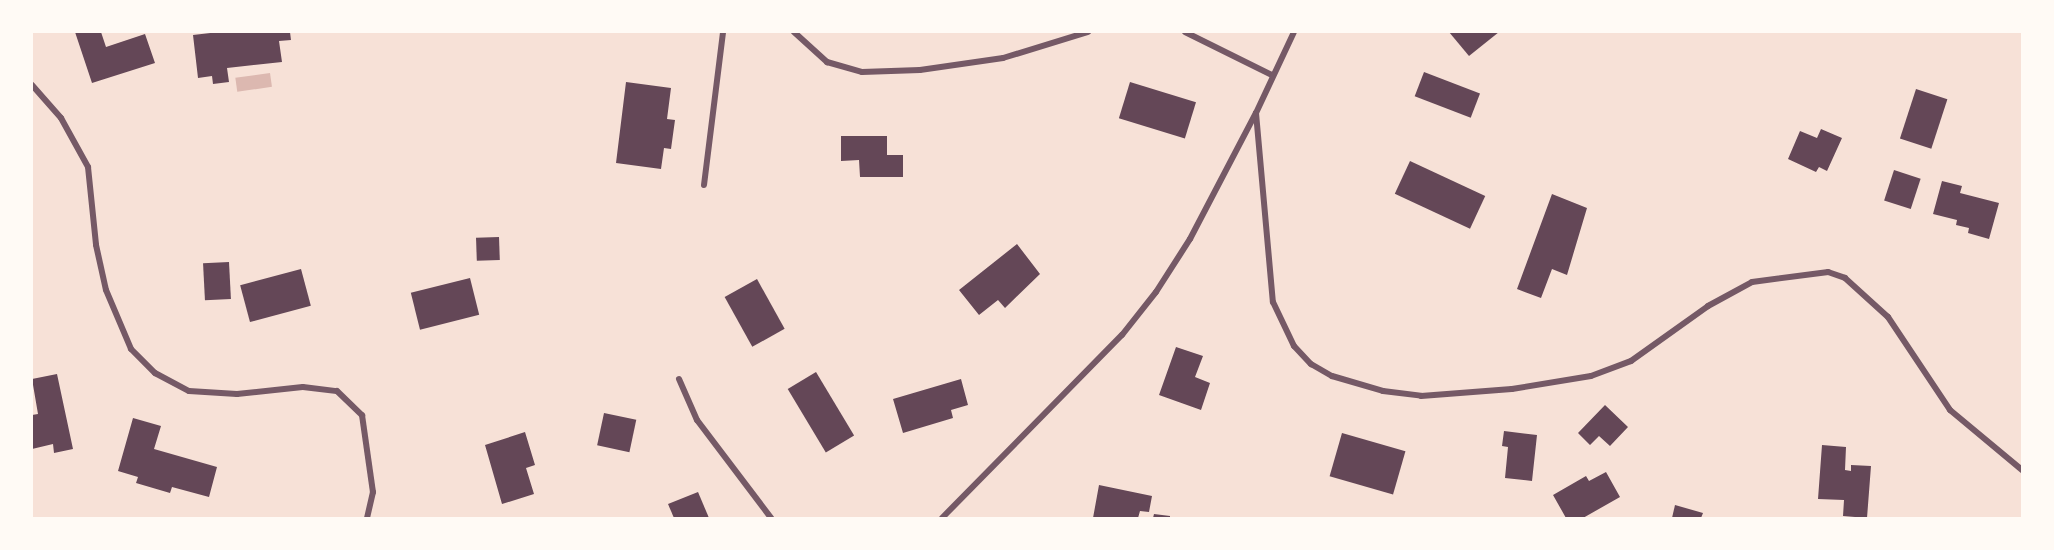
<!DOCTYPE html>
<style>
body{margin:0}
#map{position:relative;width:2054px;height:550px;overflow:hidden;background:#f7e1d7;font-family:Raleway,sans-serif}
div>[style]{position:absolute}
.water>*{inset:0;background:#dcb8b0;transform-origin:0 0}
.building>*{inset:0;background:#644757;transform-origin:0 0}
.minor>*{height:6px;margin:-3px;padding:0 3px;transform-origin:3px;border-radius:3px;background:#755966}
span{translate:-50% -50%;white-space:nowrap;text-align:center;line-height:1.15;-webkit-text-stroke:5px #fffaf5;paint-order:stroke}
.frame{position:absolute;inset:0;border:33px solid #fffaf5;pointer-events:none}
</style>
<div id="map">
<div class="water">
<i style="left:270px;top:73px;width:14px;height:35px;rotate:82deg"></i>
</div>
<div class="building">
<i style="clip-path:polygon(75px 32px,101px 32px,106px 47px,145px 34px,155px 63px,92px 83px)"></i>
<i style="clip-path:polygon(219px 32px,290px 32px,291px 40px,279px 41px,282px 62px,227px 68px,229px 82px,213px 84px,212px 76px,198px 78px,193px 35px)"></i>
<i style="clip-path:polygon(1449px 32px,1499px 32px,1469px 56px)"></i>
<i style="left:1424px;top:72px;width:60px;height:26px;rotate:21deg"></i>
<i style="clip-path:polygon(626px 82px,671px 88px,667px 119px,675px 120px,671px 149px,664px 148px,661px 169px,616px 163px)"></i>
<i style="left:1130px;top:82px;width:69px;height:38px;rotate:17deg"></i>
<i style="left:1916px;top:89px;width:33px;height:52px;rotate:18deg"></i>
<i style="clip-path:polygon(1821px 129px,1842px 138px,1827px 171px,1819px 167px,1816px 172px,1788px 159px,1800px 131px,1817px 138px)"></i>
<i style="clip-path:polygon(841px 136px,887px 136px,887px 155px,903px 155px,903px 177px,860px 177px,859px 160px,841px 161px)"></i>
<i style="left:1410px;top:161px;width:83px;height:36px;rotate:25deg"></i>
<i style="left:1894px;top:170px;width:28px;height:32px;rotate:18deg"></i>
<i style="clip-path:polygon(1942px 181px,1962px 186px,1960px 193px,1999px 203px,1989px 239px,1968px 233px,1969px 228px,1956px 225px,1957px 220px,1933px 214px)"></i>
<i style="clip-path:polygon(1552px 194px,1587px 208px,1567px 275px,1552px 269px,1541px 298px,1517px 289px)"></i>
<i style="left:499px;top:237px;width:23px;height:23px;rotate:88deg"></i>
<i style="clip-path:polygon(1017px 244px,1040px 274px,1005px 308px,998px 300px,979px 315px,959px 290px)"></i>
<i style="left:229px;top:262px;width:37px;height:26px;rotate:87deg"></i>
<i style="left:301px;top:269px;width:38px;height:63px;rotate:75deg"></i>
<i style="left:470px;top:278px;width:38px;height:61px;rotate:76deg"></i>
<i style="left:757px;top:279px;width:57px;height:37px;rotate:61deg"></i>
<i style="clip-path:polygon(1176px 347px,1203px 356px,1195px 377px,1210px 383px,1201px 410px,1159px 395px)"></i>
<i style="left:816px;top:372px;width:74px;height:33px;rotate:59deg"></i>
<i style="clip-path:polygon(57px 374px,73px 449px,54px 453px,53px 444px,32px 449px,32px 415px,38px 414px,32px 379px)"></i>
<i style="clip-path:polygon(961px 379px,968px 405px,951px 410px,953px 418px,903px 433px,893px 399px)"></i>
<i style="clip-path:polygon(1605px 405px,1628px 427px,1610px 446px,1599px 436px,1590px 445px,1578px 433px)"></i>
<i style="left:604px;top:413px;width:33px;height:33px;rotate:12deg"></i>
<i style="clip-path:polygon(133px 418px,161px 426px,154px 449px,217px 467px,209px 497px,172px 487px,170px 493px,136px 483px,138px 477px,118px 471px)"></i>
<i style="clip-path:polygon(1504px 431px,1537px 435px,1532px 481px,1505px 478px,1508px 447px,1502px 446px)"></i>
<i style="clip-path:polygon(525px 432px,535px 465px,526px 468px,534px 494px,502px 504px,485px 445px)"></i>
<i style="left:1342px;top:433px;width:66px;height:45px;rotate:16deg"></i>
<i style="clip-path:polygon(1822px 445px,1846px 447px,1845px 470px,1851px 471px,1851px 465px,1871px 466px,1867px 518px,1843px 516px,1844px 500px,1818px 499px)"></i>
<i style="clip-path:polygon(1606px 472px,1620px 497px,1583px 518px,1566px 518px,1553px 495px,1586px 476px,1589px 481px)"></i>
<i style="clip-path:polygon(1099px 485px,1152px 496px,1149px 512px,1140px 511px,1138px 518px,1093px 518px)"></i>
<i style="clip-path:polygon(698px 492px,709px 518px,674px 518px,668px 504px)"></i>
<i style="clip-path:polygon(1675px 505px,1703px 513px,1701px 518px,1672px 518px)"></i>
<i style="clip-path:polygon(1154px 514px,1170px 516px,1170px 518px,1153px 518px)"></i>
</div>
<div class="minor">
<i style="left:794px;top:32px;width:45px;rotate:42.3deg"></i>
<i style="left:827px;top:62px;width:36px;rotate:16deg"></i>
<i style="left:862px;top:72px;width:58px;rotate:-2deg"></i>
<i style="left:920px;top:70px;width:84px;rotate:-8.2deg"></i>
<i style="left:1003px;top:58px;width:89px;rotate:-17deg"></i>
<i style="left:1185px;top:32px;width:97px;rotate:26.3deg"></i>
<i style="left:32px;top:85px;width:44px;rotate:48.7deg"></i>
<i style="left:61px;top:118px;width:56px;rotate:61.1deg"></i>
<i style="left:88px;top:167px;width:78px;rotate:84.1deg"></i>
<i style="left:96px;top:245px;width:46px;rotate:77.5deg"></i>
<i style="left:106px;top:290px;width:64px;rotate:67deg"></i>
<i style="left:131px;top:349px;width:34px;rotate:45deg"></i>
<i style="left:155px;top:373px;width:38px;rotate:28deg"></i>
<i style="left:189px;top:391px;width:48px;rotate:3.6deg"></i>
<i style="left:237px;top:394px;width:66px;rotate:-6.1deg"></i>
<i style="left:303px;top:387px;width:34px;rotate:7deg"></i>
<i style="left:337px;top:391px;width:35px;rotate:44deg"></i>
<i style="left:362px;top:415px;width:78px;rotate:81.9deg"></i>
<i style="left:373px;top:492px;width:27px;rotate:103deg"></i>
<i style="left:1256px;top:113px;width:190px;rotate:84.9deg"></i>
<i style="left:1273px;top:302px;width:49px;rotate:64.5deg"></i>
<i style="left:1294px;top:346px;width:25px;rotate:47deg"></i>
<i style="left:1311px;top:364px;width:24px;rotate:30deg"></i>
<i style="left:1332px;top:376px;width:53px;rotate:16.4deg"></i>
<i style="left:1383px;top:391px;width:38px;rotate:7deg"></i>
<i style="left:1421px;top:396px;width:91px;rotate:-4.4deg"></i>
<i style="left:1512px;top:389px;width:80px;rotate:-9.3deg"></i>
<i style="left:1591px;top:376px;width:43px;rotate:-20.6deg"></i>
<i style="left:1631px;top:361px;width:95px;rotate:-35.5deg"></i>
<i style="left:1708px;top:306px;width:50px;rotate:-28.6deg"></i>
<i style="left:1752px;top:282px;width:77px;rotate:-7.5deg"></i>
<i style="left:1828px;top:272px;width:18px;rotate:19deg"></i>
<i style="left:1845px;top:278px;width:58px;rotate:42.2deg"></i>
<i style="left:1888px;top:317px;width:112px;rotate:56.3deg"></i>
<i style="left:1950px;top:410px;width:94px;rotate:39.8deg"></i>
<i style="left:704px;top:185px;width:154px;rotate:-82.9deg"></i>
<i style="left:679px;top:379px;width:45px;rotate:66.3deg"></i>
<i style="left:697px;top:420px;width:123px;rotate:52.9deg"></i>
<i style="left:942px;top:518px;width:257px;rotate:-45.5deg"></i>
<i style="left:1122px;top:335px;width:55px;rotate:-51.7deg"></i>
<i style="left:1156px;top:292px;width:63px;rotate:-57.3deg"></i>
<i style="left:1190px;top:239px;width:142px;rotate:-62.4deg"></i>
<i style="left:1256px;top:113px;width:89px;rotate:-64.9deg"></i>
</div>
<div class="frame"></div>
</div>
